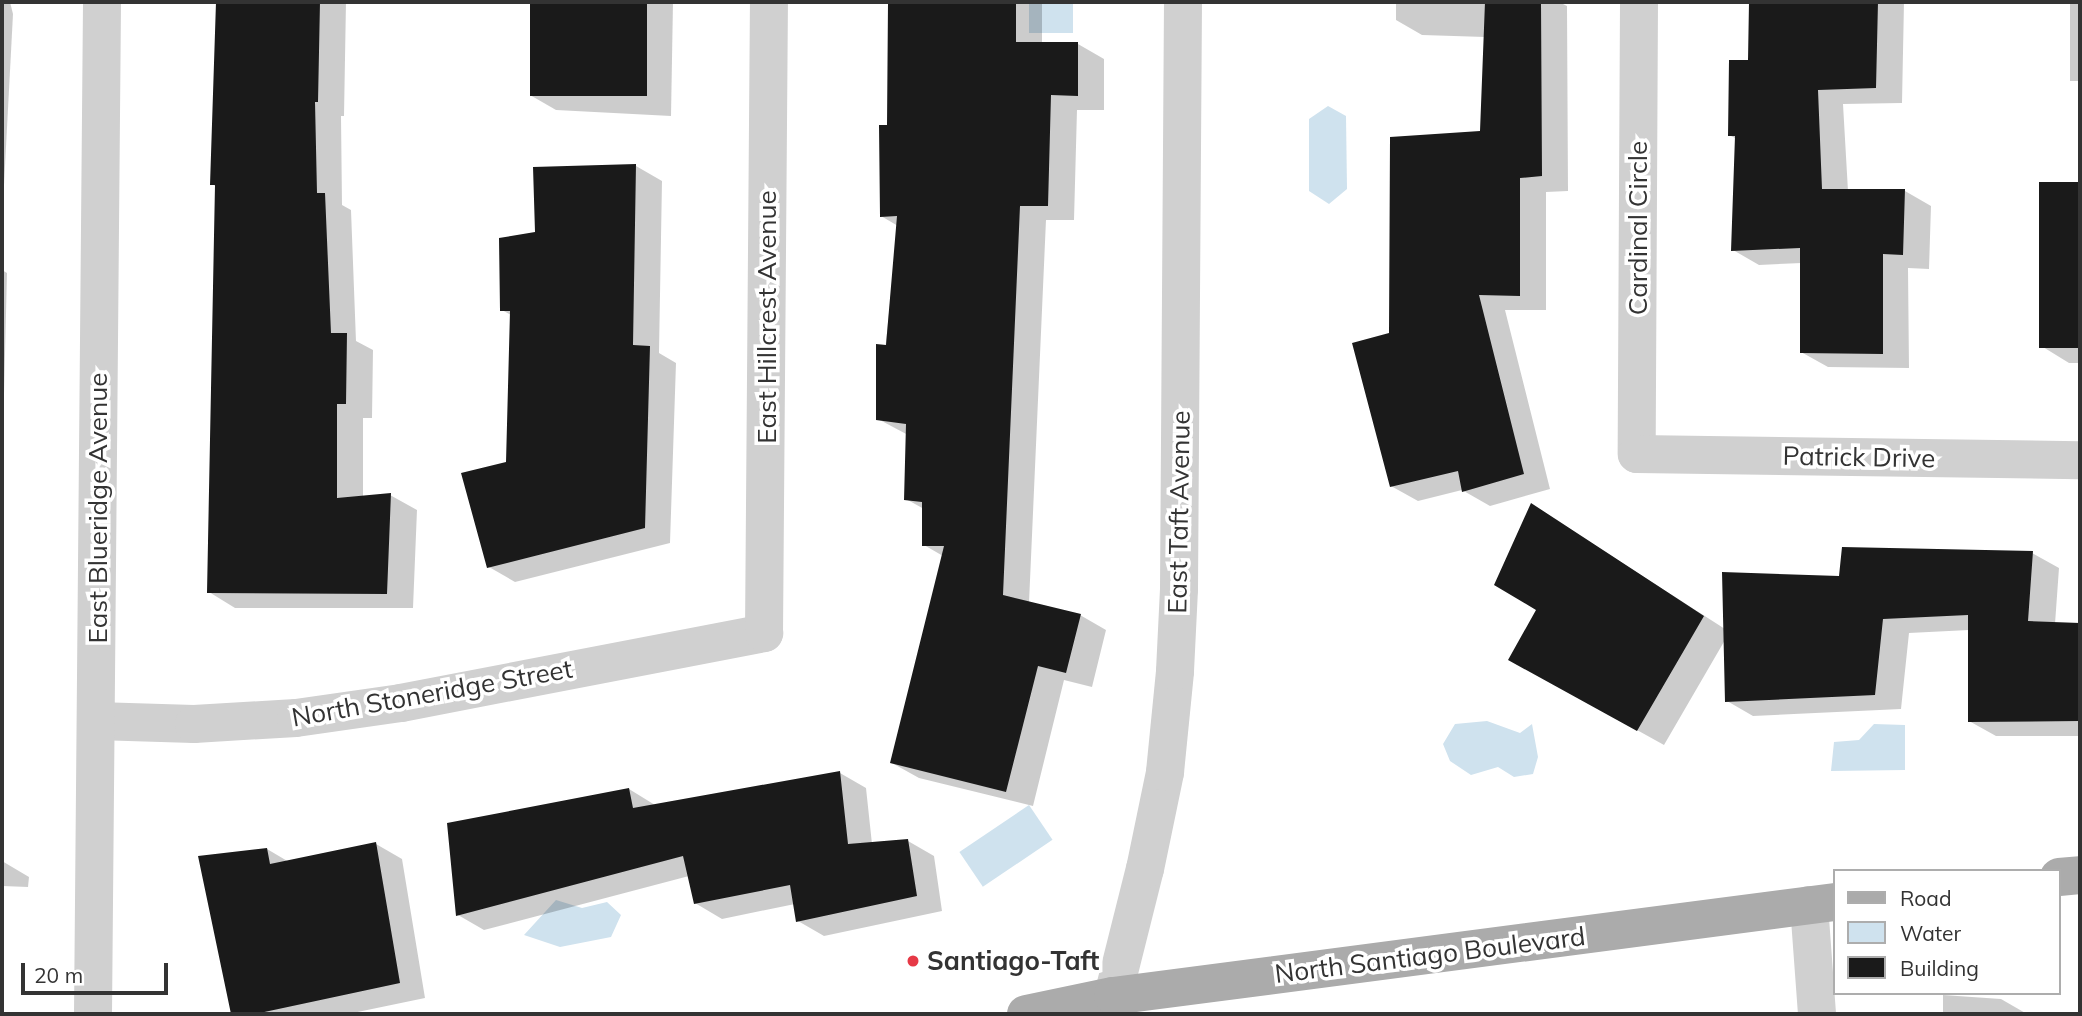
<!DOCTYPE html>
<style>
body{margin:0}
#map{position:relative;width:2082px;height:1016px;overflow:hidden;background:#fff;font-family:Mulish,sans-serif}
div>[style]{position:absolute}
.water>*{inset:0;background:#cfe2ee;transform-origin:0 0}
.shadow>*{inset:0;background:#0003;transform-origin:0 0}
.building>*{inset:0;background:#1a1a1a;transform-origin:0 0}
.minor>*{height:38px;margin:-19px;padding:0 19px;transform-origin:19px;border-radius:19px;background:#d0d0d0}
.major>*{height:38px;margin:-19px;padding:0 19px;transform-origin:19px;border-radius:19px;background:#ababab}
.dots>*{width:19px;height:19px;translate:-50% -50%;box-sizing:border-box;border:4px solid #fff;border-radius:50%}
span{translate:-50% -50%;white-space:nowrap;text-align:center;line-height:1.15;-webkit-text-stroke:7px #fff;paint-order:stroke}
.street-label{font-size:26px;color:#333}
.poi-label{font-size:26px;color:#333;font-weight:700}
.left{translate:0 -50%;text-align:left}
.frame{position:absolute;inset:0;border:4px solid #333;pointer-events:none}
.legend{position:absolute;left:1833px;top:869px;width:228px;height:126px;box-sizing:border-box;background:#fff;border:2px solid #adadad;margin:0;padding:9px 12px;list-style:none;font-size:21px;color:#333}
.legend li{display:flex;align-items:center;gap:14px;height:35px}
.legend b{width:35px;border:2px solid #adadad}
.scale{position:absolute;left:21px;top:963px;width:147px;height:32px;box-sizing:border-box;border:4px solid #333;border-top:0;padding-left:9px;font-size:21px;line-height:24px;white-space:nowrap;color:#333;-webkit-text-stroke:5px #fff;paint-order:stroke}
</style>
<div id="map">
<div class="water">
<i style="left:1029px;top:2px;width:44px;height:31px"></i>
<i style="clip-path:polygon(1328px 106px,1346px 116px,1347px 189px,1329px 204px,1309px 191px,1309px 119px)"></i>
<i style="clip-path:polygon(1487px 721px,1520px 733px,1532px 724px,1538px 757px,1533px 774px,1514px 777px,1498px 767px,1471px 775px,1450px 761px,1443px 744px,1455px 724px)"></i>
<i style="clip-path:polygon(1874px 724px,1905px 725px,1905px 770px,1831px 771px,1834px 742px,1859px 740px)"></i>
<i style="left:1029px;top:805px;width:42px;height:84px;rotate:56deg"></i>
<i style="clip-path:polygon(556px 900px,582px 908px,607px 902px,621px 915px,611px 937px,560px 947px,524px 935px)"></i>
</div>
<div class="shadow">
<i style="clip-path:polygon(2px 2px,10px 2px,13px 14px,2px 223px)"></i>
<i style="clip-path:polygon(218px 2px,346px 2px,344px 116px,341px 116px,342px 205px,351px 210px,356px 341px,373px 350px,372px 418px,363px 418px,363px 497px,390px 495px,417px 510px,413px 608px,235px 608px,209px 592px,217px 187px,212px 184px)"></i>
<i style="clip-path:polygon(531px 2px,673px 2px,671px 116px,556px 110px,530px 95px)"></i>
<i style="clip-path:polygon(890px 2px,1042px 2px,1042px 44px,1078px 44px,1104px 59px,1104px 110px,1077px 110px,1074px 220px,1046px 220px,1029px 603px,1080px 615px,1106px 630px,1092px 687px,1064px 680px,1033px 806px,919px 778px,892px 763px,943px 556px,924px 545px,924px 509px,906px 499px,908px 435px,878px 419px,898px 226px,881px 216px,889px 127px)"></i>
<i style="clip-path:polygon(1396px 2px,1559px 2px,1567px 6px,1568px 191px,1546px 192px,1546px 310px,1505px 310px,1550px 489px,1490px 506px,1462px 490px,1418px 501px,1391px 486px,1391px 334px,1482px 133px,1485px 37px,1422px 35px,1396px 20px)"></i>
<i style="clip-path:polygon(1751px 2px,1904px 2px,1902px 103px,1843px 104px,1848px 191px,1905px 191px,1931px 206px,1929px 269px,1908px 268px,1909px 368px,1828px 367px,1801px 352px,1802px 263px,1759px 265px,1733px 250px,1737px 139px,1729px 135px,1750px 62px)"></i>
<i style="left:2070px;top:2px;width:10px;height:79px"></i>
<i style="clip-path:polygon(636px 166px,662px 181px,659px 353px,676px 363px,670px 543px,515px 582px,489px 567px,508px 464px,511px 315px,502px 310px,537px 234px)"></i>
<i style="clip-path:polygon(2041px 183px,2080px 184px,2080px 363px,2069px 363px,2043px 347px)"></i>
<i style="clip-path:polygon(2px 270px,7px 273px,2px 475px)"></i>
<i style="clip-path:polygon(1532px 505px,1725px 629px,1840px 578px,2032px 553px,2059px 568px,2055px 624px,2080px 625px,2080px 736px,1996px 736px,1969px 721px,1969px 630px,1909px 633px,1901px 709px,1753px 716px,1727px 701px,1725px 640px,1664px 745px,1536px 674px,1539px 609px)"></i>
<i style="clip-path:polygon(840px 773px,866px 788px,872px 844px,908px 841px,934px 856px,942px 911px,824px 936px,798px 921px,795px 904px,722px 919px,695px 903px,689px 876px,484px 930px,458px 915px,629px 789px,655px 805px)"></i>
<i style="clip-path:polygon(376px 844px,402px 859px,425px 998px,348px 1014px,233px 1014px,200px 857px,267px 849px,289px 862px)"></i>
<i style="clip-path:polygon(2px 861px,29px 877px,28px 887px,2px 886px)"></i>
<i style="clip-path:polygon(1943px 995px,2001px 999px,2027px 1014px,1943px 1014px)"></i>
</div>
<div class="building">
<i style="clip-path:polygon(216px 2px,320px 2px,318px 102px,315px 102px,317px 193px,325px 193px,331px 333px,347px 333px,346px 404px,337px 404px,337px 498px,391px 493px,387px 594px,207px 593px,215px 185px,210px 185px)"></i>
<i style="left:530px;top:2px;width:117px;height:94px"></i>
<i style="clip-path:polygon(888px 2px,1016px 2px,1016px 42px,1078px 42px,1078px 96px,1051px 95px,1048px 206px,1020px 206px,1003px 595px,1081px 614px,1066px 673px,1038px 666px,1006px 792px,890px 763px,944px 546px,922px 546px,922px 502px,904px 500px,906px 424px,876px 420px,876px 344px,886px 345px,897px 216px,880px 217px,879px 125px,887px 125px)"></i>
<i style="clip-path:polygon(1485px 2px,1541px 2px,1542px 176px,1520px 178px,1520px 296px,1479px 295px,1524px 474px,1462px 492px,1458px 471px,1390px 487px,1352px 343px,1389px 333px,1390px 137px,1480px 131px)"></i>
<i style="clip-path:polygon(1749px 2px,1878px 2px,1876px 88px,1818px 90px,1822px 189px,1905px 189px,1903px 255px,1883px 254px,1883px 354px,1800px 353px,1800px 248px,1731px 251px,1735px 136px,1728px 136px,1729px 60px,1748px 60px)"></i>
<i style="clip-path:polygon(636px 164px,633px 345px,650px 346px,645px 528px,487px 568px,461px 473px,506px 462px,510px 311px,500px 311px,499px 238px,535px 232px,533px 167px)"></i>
<i style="left:2039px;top:182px;width:41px;height:166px"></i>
<i style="clip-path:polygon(1531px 503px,1704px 616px,1637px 731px,1508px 660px,1536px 610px,1494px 585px)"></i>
<i style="clip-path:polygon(1842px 547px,2033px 551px,2028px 621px,2080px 623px,2080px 721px,1968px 722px,1968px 615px,1883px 619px,1875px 695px,1725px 702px,1722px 572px,1839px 576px)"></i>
<i style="clip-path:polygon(840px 771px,848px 844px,908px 839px,917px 896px,796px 922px,790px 885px,694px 904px,683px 856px,456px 916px,447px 823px,629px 788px,633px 808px)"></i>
<i style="clip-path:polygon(376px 842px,400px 983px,255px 1014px,231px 1014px,198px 856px,267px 848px,270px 864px)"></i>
</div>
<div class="minor">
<i style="left:1639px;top:2px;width:452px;rotate:90.3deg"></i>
<i style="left:1637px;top:454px;width:443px;rotate:0.8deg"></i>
<i style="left:96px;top:721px;width:98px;rotate:1.8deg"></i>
<i style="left:194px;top:724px;width:102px;rotate:-3.4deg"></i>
<i style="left:296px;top:718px;width:106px;rotate:-8.1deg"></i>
<i style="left:401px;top:703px;width:370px;rotate:-10.9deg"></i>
<i style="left:764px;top:633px;width:631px;rotate:-89.55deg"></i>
<i style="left:1809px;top:905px;width:109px;rotate:85.8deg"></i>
<i style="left:1113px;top:996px;width:131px;rotate:-75.9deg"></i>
<i style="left:1145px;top:869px;width:99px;rotate:-78.3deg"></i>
<i style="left:1165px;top:772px;width:101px;rotate:-84.3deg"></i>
<i style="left:1175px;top:671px;width:82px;rotate:-87.2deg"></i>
<i style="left:1179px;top:589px;width:587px;rotate:-89.61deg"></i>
<i style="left:93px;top:1014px;width:1012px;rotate:-89.49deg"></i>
</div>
<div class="major">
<i style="left:2059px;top:877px;width:21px;rotate:-5deg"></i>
<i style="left:1026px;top:1014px;width:89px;rotate:-11.7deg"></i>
<i style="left:1113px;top:996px;width:728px;rotate:-7.42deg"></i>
</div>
<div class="dots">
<i style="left:913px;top:961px;background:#e63946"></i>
</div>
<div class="street-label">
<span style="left:1638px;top:228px;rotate:-90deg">Cardinal Circle</span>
<span style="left:767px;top:317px;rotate:-90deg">East Hillcrest Avenue</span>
<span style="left:1859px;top:457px;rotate:1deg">Patrick Drive</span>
<span style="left:98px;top:508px;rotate:-90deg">East Blueridge Avenue</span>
<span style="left:1179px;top:512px;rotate:-89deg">East Taft Avenue</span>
<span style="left:432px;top:693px;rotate:-10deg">North Stoneridge Street</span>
<span style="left:1430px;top:955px;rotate:-7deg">North Santiago Boulevard</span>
</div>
<div class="poi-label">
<span class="left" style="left:927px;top:961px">Santiago-Taft</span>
</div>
<div class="frame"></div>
<ul class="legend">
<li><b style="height:9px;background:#ababab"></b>Road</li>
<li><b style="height:19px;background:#cfe2ee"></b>Water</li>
<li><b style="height:19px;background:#1a1a1a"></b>Building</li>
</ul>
<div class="scale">20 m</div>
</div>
